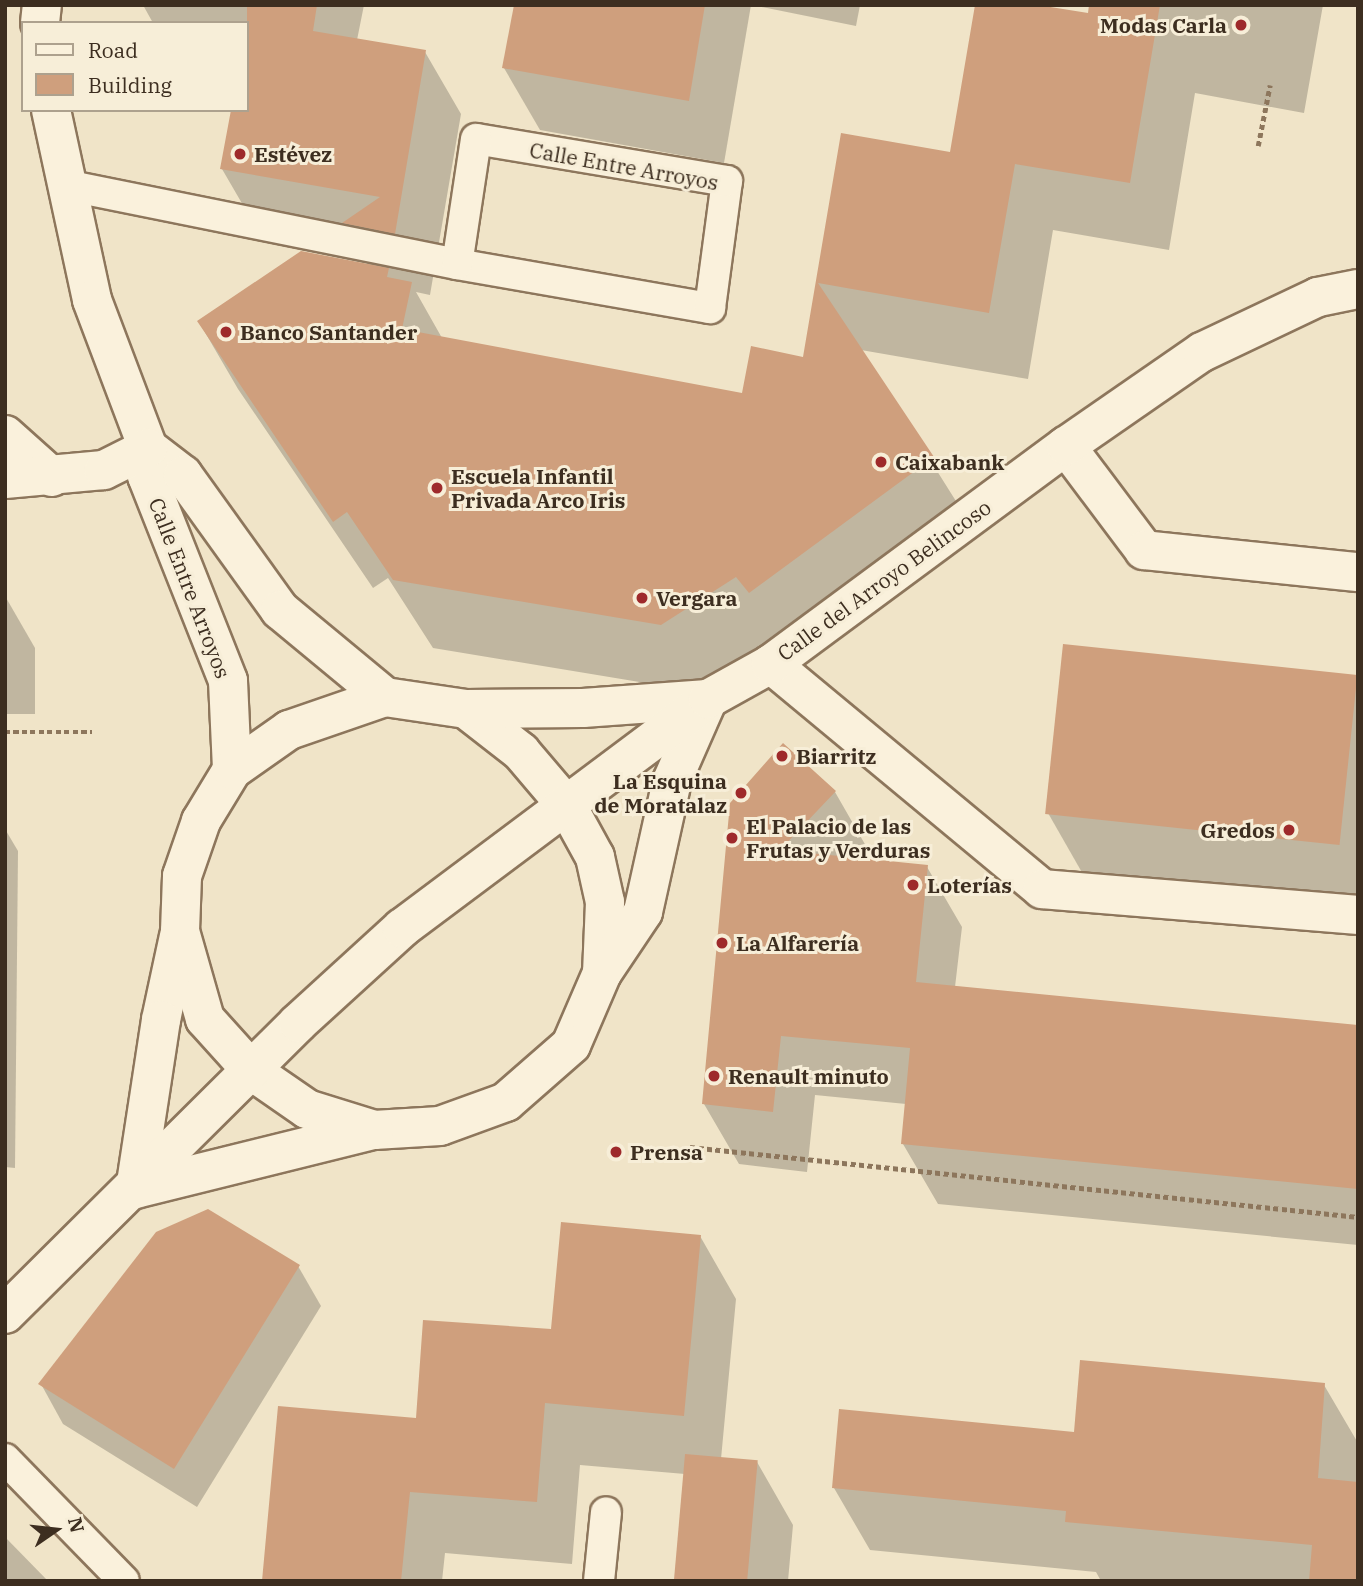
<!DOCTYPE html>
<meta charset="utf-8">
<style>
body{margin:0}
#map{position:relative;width:1363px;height:1586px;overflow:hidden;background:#f0e4c8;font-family:"IBM Plex Serif",serif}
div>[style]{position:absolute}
.shadow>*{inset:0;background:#0003}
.building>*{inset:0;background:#cf9f7d;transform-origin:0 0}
.path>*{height:4.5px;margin-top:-2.25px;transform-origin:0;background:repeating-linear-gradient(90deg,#8d765c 0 5px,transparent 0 8.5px)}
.roads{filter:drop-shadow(2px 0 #8d765c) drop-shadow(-2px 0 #8d765c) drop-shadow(0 2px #8d765c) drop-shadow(0 -2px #8d765c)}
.service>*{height:30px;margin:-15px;padding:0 15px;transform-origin:15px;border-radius:15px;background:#faf1dc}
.minor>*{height:38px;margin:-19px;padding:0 19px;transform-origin:19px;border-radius:19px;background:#faf1dc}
.tertiary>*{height:38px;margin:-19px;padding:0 19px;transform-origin:19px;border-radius:19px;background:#faf1dc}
.dots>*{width:19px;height:19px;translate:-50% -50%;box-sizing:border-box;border:4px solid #f7eed8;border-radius:50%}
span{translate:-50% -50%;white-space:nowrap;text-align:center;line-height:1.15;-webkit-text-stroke:6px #f7eed8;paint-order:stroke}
.poi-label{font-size:21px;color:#3d2e20;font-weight:700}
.right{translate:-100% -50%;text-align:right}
.left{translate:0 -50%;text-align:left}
.street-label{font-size:21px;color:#3d2e20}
.frame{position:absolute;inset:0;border:7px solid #3d2e20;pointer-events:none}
.legend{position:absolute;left:21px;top:21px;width:228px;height:91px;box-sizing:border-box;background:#f7eed8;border:2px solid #ada18e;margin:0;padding:9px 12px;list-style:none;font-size:21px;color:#3d2e20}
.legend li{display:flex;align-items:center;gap:14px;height:35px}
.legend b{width:35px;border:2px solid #ada18e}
.north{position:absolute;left:21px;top:1495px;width:70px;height:70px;-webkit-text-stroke:5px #f7eed8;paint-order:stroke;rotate:76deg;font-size:19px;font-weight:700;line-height:28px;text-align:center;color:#3d2e20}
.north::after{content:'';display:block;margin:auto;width:24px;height:32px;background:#3d2e20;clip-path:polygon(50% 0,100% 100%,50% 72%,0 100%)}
</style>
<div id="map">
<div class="shadow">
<i style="clip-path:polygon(143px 5px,364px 5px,357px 40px,425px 52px,461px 114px,430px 295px,416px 292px,442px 338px,743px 395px,804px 359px,842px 135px,952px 154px,1089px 15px,1091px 5px,1323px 5px,1304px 113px,1195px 93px,1169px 250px,1053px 230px,1028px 379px,861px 350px,971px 525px,700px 692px,433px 648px,388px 578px,373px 588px,238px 389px,199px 322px,369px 266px,359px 249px,258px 231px,222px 169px,247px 110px,247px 23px,153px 23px)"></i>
<i style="clip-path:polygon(515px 5px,751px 5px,724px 163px,540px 130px,504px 68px)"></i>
<i style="clip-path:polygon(752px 5px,860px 5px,856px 26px)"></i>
<i style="clip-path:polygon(5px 596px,35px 648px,35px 714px,5px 714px)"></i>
<i style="clip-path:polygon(1358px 674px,1358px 904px,1084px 876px,1048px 813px)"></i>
<i style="clip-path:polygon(784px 745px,835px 792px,870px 853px,863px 860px,927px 867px,962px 927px,955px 987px,1358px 1027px,1358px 1245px,938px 1204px,903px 1144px,906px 1104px,815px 1095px,807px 1172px,739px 1164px,704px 1104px)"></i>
<i style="clip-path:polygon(5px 829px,18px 851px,15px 1168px,5px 1167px)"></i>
<i style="clip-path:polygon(700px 1236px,736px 1299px,721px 1459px,757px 1462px,793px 1525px,788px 1581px,676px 1581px,685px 1474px,580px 1465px,572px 1564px,445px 1553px,442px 1581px,264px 1581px,417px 1420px)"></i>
<i style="clip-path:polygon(298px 1266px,321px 1306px,197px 1507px,63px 1424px,41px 1384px)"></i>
<i style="clip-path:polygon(1324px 1385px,1358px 1443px,1358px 1581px,1101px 1581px,1096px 1572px,870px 1550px,834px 1488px)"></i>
<i style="clip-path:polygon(5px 1537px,48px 1581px,5px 1581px)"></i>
</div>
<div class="building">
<i style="clip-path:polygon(247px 5px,317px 5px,313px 31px,426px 50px,395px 234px,342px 223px,380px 197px,220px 169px,231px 110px,247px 110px)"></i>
<i style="clip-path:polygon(514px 5px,705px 5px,689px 101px,502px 68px)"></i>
<i style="clip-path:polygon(975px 5px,1038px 5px,1088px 13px,1089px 5px,1160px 5px,1130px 183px,1015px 164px,989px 313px,818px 283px,934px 457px,749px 593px,736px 577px,661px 625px,393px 580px,347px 512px,333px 522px,197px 321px,301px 251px,389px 268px,387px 277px,412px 282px,402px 329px,742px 393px,751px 346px,803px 357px,841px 133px,950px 152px)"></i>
<i style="left:1063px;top:644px;width:296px;height:171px;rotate:6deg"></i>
<i style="clip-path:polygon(783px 743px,836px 791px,780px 850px,928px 865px,916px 982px,1358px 1025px,1358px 1189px,901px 1144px,910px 1048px,781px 1036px,773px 1112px,702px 1104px,730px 803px)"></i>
<i style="clip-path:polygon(208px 1209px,300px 1265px,174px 1469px,38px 1384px,156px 1232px)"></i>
<i style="clip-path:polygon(561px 1222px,701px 1235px,684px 1416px,545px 1403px,537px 1502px,410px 1492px,401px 1581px,262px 1581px,278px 1406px,416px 1418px,423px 1320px,551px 1329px)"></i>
<i style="clip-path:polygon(1080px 1360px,1325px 1383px,1318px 1478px,1358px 1482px,1358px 1581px,1309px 1581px,1312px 1545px,1065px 1522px,1066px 1511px,832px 1488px,839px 1409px,1074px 1432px)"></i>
<i style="left:685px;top:1454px;width:73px;height:127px;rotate:5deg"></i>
</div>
<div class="path">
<i style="left:1258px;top:146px;width:62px;rotate:-78.9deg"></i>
<i style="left:5px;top:732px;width:87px"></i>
<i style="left:690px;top:1147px;width:672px;rotate:5.98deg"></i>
</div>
<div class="roads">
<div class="service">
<i style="left:70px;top:186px;width:395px;rotate:11.4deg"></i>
<i style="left:457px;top:264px;width:257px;rotate:9.9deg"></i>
<i style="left:710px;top:308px;width:128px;rotate:-82.4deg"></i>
<i style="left:727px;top:181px;width:254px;rotate:-170.5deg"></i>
<i style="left:476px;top:139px;width:126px;rotate:98.6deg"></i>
<i style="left:5px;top:1459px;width:170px;rotate:45.7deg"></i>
<i style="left:599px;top:1581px;width:69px;rotate:-84.2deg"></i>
</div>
<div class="minor">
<i style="left:40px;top:23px;width:18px;rotate:-84deg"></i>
<i style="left:51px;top:110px;width:194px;rotate:77.8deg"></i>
<i style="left:92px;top:300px;width:158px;rotate:69.3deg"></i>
<i style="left:148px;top:448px;width:28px;rotate:92deg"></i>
<i style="left:147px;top:476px;width:220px;rotate:68.4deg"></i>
<i style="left:228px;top:681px;width:89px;rotate:87.4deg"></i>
<i style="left:5px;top:435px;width:63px;rotate:41.8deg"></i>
<i style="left:1066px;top:446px;width:130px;rotate:53.1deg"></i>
<i style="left:1144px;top:550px;width:215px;rotate:5.9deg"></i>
<i style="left:148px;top:448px;width:44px;rotate:37.6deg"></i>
<i style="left:183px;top:475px;width:166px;rotate:54.3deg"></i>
<i style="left:280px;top:610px;width:136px;rotate:39.6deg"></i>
<i style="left:5px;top:479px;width:99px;rotate:-5.2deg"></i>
<i style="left:104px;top:470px;width:49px;rotate:-26.6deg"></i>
<i style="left:771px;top:664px;width:352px;rotate:39.7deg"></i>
<i style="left:1042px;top:889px;width:317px;rotate:4.7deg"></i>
<i style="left:466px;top:709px;width:70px;rotate:38deg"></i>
<i style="left:521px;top:752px;width:71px;rotate:49.6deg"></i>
<i style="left:567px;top:806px;width:58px;rotate:61.2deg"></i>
<i style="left:595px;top:857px;width:46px;rotate:77.5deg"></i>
<i style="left:605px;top:902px;width:71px;rotate:92.4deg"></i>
<i style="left:602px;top:973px;width:78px;rotate:113.3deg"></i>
<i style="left:571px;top:1045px;width:86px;rotate:138.8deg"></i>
<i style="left:506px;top:1102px;width:70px;rotate:160deg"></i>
<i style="left:440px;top:1126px;width:66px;rotate:176.5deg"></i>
<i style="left:374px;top:1130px;width:70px;rotate:-162.6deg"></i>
<i style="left:307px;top:1109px;width:67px;rotate:-145.4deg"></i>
<i style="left:252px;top:1071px;width:70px;rotate:-132.1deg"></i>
<i style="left:205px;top:1019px;width:91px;rotate:-105.9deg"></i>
<i style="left:180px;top:931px;width:55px;rotate:-87.9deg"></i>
<i style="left:182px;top:876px;width:58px;rotate:-70.9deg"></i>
<i style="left:201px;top:821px;width:60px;rotate:-58.7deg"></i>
<i style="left:232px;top:770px;width:70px;rotate:-35.1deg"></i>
<i style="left:289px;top:730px;width:102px;rotate:-19deg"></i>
<i style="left:385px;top:697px;width:82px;rotate:8.4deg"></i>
<i style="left:466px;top:709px;width:117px;rotate:-0.5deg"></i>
<i style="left:583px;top:708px;width:125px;rotate:-4.1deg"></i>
<i style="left:708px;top:699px;width:90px;rotate:113.7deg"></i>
<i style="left:672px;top:781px;width:134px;rotate:102.5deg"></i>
<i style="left:643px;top:912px;width:73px;rotate:123.9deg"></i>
<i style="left:179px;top:936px;width:86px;rotate:102.1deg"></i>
<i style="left:161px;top:1020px;width:171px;rotate:98.7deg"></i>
<i style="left:135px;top:1189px;width:246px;rotate:-13.9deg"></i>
</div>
<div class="tertiary">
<i style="left:5px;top:1314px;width:413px;rotate:-44.8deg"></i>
<i style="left:298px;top:1023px;width:141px;rotate:-42.4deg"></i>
<i style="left:402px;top:928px;width:382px;rotate:-36.8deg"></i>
<i style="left:708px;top:699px;width:72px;rotate:-29.1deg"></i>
<i style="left:771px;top:664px;width:367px;rotate:-36.5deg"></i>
<i style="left:1066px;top:446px;width:165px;rotate:-34.7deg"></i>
<i style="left:1202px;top:352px;width:128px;rotate:-25.4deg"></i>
<i style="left:1318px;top:297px;width:41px;rotate:-11.3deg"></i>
</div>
</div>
<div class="dots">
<i style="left:1241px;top:25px;background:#9e2a2b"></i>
<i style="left:240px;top:154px;background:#9e2a2b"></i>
<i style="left:226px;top:332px;background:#9e2a2b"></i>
<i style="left:881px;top:462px;background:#9e2a2b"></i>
<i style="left:437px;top:488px;background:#9e2a2b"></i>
<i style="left:642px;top:598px;background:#9e2a2b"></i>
<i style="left:782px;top:756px;background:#9e2a2b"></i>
<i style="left:741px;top:793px;background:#9e2a2b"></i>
<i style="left:1289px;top:830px;background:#9e2a2b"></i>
<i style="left:732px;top:838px;background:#9e2a2b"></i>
<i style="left:913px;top:885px;background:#9e2a2b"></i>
<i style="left:722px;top:943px;background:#9e2a2b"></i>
<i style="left:714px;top:1076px;background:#9e2a2b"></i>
<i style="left:616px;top:1152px;background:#9e2a2b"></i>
</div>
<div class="poi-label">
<span class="right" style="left:1227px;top:25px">Modas Carla</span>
<span class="left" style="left:254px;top:154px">Estévez</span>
<span class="left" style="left:240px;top:332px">Banco Santander</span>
<span class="left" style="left:895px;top:462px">Caixabank</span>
<span class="left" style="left:451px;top:488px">Escuela Infantil<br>Privada Arco Iris</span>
<span class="left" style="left:656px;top:598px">Vergara</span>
<span class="left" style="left:796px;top:756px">Biarritz</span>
<span class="right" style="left:727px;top:793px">La Esquina<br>de Moratalaz</span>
<span class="left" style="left:746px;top:838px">El Palacio de las<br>Frutas y Verduras</span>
<span class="right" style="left:1275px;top:830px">Gredos</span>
<span class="left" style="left:927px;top:885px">Loterías</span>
<span class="left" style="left:736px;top:943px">La Alfarería</span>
<span class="left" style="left:728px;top:1076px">Renault minuto</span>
<span class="left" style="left:630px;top:1152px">Prensa</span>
</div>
<div class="street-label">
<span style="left:624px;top:166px;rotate:10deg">Calle Entre Arroyos</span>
<span style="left:884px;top:580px;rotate:-36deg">Calle del Arroyo Belincoso</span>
<span style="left:190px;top:588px;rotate:69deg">Calle Entre Arroyos</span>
</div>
<div class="frame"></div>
<ul class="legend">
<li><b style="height:9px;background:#faf1dc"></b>Road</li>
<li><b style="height:19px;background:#cf9f7d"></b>Building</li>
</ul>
<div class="north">N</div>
</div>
